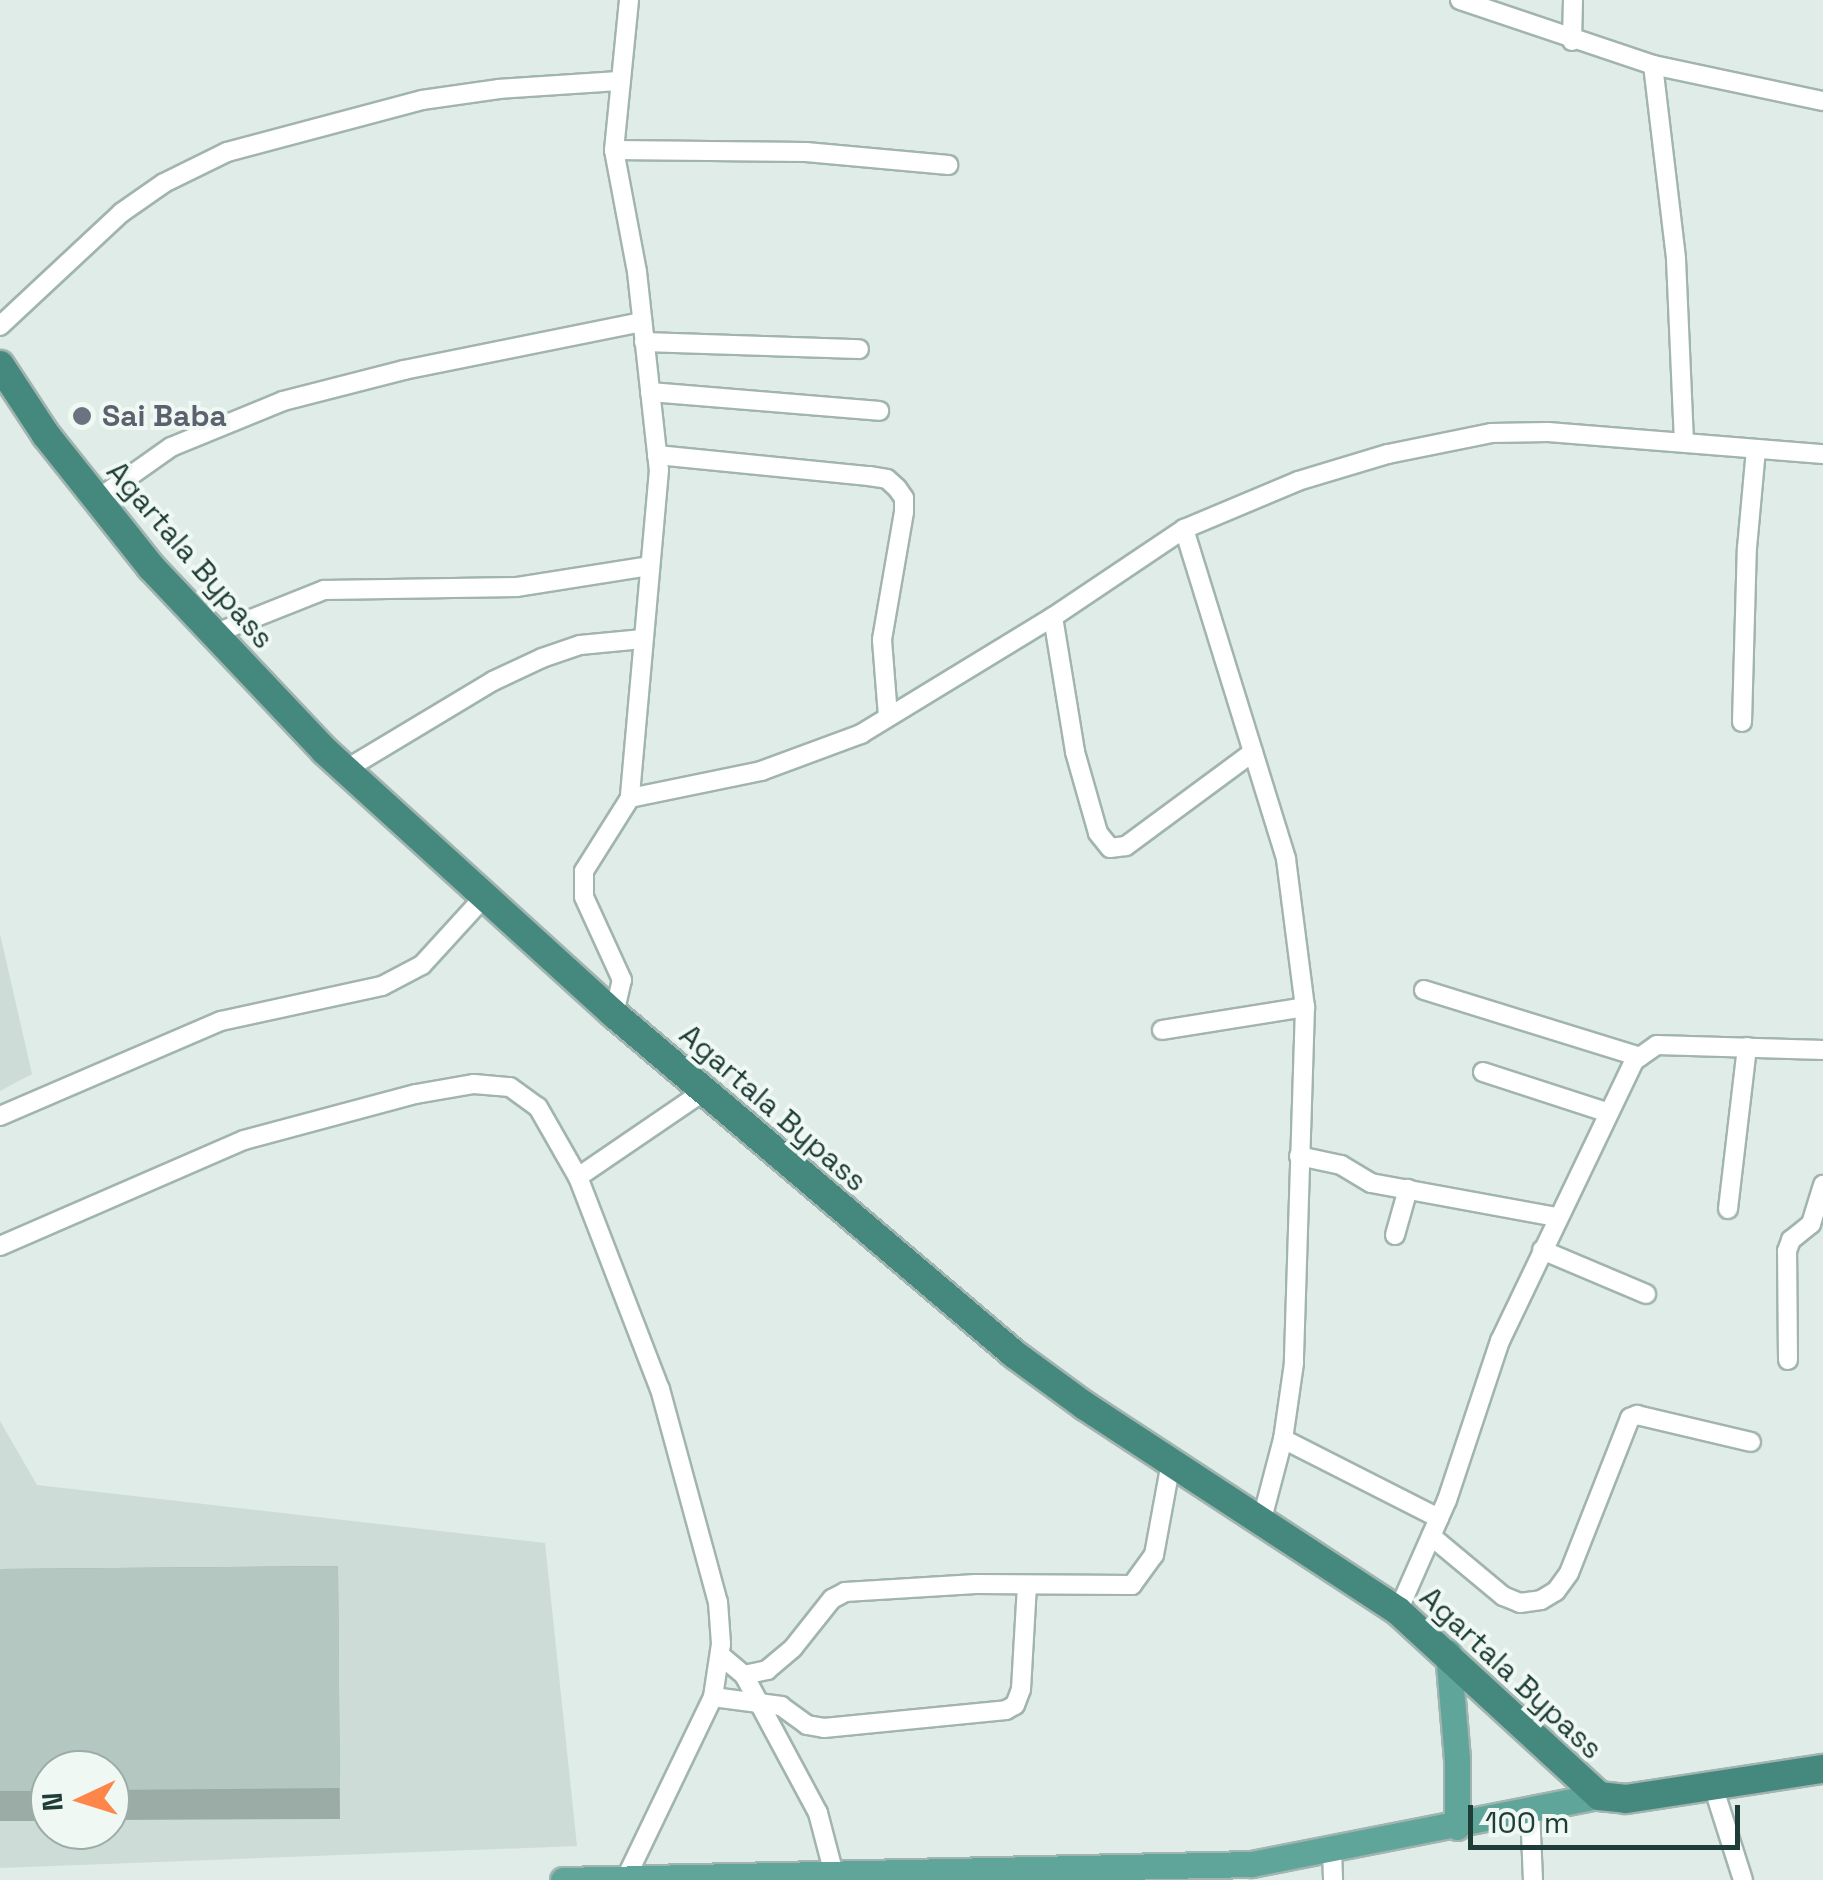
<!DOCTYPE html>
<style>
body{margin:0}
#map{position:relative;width:1823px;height:1880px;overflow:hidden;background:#dfece7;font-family:"Space Grotesk",sans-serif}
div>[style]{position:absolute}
.built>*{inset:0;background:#cddcd6}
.roads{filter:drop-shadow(2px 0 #a1b4af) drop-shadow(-2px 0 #a1b4af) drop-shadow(0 2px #a1b4af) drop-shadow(0 -2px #a1b4af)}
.minor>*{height:18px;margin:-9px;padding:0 9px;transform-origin:9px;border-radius:9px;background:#fff}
.primary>*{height:25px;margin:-12.5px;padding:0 12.5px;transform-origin:12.5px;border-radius:12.5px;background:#5fa599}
.trunk>*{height:28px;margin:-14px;padding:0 14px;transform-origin:14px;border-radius:14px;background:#44887e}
.wall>*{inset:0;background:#9baba5}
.building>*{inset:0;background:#b4c7c0}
.dots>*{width:28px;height:28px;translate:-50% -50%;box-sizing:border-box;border:5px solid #f0f8f4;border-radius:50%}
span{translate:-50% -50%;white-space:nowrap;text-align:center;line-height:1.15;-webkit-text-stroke:8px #f0f8f4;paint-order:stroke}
.worship-label{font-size:30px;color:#5b616d;font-weight:700}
.left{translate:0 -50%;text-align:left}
.street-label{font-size:30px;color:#1e3d37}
.north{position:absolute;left:30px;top:1750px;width:100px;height:100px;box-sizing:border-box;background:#f0f8f4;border:2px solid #9cada8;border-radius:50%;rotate:266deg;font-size:28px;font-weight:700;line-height:40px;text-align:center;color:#1e3d37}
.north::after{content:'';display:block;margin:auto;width:35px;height:45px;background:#fe864a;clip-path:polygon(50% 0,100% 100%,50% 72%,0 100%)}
.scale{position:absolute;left:1468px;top:1805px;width:272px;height:45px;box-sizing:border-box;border:5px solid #1e3d37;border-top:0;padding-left:12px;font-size:30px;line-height:35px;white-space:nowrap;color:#1e3d37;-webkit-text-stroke:8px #f0f8f4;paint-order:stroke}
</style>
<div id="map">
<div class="built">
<i style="clip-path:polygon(0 934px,32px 1074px,0 1091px)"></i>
<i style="clip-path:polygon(evenodd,0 1421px,37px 1485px,545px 1543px,577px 1846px,0 1868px,0 1421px,50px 1770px,110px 1770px,110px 1830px,50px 1830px,50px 1770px)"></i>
</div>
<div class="roads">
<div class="minor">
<i style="left:629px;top:0;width:151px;rotate:95.7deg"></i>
<i style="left:614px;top:150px;width:124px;rotate:79.3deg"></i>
<i style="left:637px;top:272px;width:199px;rotate:83.7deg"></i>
<i style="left:659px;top:470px;width:329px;rotate:95.1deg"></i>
<i style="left:1460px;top:0;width:204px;rotate:18.6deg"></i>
<i style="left:1653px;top:65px;width:174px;rotate:12deg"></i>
<i style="left:1572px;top:41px;width:41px;rotate:-88.6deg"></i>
<i style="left:1653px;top:65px;width:195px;rotate:83.2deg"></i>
<i style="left:1676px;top:259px;width:183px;rotate:87.5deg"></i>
<i style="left:614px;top:150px;width:192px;rotate:0.6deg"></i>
<i style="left:806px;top:152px;width:143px;rotate:5.2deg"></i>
<i style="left:0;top:326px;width:166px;rotate:-43deg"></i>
<i style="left:121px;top:213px;width:52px;rotate:-34.9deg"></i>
<i style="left:164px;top:183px;width:70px;rotate:-26.2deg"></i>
<i style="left:227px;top:152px;width:202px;rotate:-14.9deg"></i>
<i style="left:422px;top:100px;width:78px;rotate:-8.1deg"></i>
<i style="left:499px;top:89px;width:122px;rotate:-3.8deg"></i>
<i style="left:644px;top:342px;width:215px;rotate:1.9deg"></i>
<i style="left:650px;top:392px;width:230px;rotate:4.7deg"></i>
<i style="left:657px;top:455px;width:213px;rotate:5.7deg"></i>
<i style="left:869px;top:476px;width:18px;rotate:9deg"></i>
<i style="left:887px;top:479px;width:13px;rotate:42deg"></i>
<i style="left:897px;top:488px;width:12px;rotate:55deg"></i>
<i style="left:904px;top:498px;width:14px;rotate:90deg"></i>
<i style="left:904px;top:512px;width:130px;rotate:99.8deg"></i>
<i style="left:882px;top:640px;width:77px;rotate:85.5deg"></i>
<i style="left:96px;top:500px;width:92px;rotate:-35.2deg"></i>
<i style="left:171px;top:447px;width:121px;rotate:-22.3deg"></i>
<i style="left:283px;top:401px;width:125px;rotate:-14.4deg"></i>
<i style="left:404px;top:370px;width:243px;rotate:-11.4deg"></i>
<i style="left:1184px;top:529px;width:345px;rotate:72.8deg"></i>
<i style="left:1286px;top:859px;width:149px;rotate:82.7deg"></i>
<i style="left:1305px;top:1007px;width:356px;rotate:91.8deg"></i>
<i style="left:1294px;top:1363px;width:77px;rotate:98.2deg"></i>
<i style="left:1283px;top:1439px;width:83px;rotate:104.7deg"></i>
<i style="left:1053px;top:617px;width:137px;rotate:80.7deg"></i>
<i style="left:1075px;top:752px;width:84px;rotate:74.1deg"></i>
<i style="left:1098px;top:833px;width:19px;rotate:51deg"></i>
<i style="left:1110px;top:848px;width:16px;rotate:-7deg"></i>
<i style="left:1126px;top:846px;width:158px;rotate:-36.5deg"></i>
<i style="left:211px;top:635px;width:122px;rotate:-21.7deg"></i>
<i style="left:324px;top:590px;width:193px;rotate:-0.9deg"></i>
<i style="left:517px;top:587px;width:134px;rotate:-9deg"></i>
<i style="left:1742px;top:722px;width:174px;rotate:-88.4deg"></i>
<i style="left:1747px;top:548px;width:98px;rotate:-84.8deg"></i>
<i style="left:345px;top:770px;width:173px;rotate:-31deg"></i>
<i style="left:493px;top:681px;width:54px;rotate:-25.1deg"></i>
<i style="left:542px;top:658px;width:40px;rotate:-18.9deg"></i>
<i style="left:580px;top:645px;width:63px;rotate:-5.4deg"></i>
<i style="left:1424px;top:990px;width:226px;rotate:17.2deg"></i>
<i style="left:614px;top:1014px;width:35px;rotate:-77deg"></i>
<i style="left:622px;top:980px;width:91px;rotate:-114.6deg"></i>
<i style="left:584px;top:897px;width:26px;rotate:-90deg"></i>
<i style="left:584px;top:871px;width:86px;rotate:-57.8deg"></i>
<i style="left:630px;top:798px;width:134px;rotate:-11.6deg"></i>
<i style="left:761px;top:771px;width:107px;rotate:-20.3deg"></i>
<i style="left:861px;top:734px;width:225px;rotate:-31.4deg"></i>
<i style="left:1053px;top:617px;width:158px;rotate:-33.9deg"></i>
<i style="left:1184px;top:529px;width:124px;rotate:-22.8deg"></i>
<i style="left:1298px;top:481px;width:94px;rotate:-16.7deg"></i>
<i style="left:1388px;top:454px;width:105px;rotate:-11.5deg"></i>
<i style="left:1491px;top:433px;width:57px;rotate:-1deg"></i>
<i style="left:1548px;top:432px;width:276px;rotate:4.6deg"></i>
<i style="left:1162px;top:1030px;width:145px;rotate:-9.1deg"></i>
<i style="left:1483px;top:1072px;width:129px;rotate:18deg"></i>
<i style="left:0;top:1116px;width:241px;rotate:-23.3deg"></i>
<i style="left:221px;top:1021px;width:165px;rotate:-12.3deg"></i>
<i style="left:382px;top:986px;width:45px;rotate:-27.7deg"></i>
<i style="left:422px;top:965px;width:93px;rotate:-47.6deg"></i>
<i style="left:1299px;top:1156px;width:43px;rotate:12.1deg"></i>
<i style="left:1341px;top:1165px;width:35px;rotate:31deg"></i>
<i style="left:1371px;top:1183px;width:189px;rotate:10.4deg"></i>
<i style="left:578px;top:1177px;width:153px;rotate:-34.3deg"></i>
<i style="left:1728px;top:1209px;width:163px;rotate:-83.3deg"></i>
<i style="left:1395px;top:1235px;width:48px;rotate:-74.2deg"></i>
<i style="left:0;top:1246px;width:266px;rotate:-23.5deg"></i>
<i style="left:244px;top:1140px;width:178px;rotate:-15deg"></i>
<i style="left:416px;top:1094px;width:59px;rotate:-9.8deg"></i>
<i style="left:474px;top:1084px;width:36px;rotate:5deg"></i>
<i style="left:510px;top:1087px;width:34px;rotate:36deg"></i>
<i style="left:538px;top:1107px;width:81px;rotate:60.3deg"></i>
<i style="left:578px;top:1177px;width:227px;rotate:68.9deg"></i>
<i style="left:660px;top:1389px;width:221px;rotate:74.8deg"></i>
<i style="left:718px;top:1602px;width:42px;rotate:85.9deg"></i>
<i style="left:721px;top:1644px;width:54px;rotate:98.6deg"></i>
<i style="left:713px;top:1697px;width:201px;rotate:115.7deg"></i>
<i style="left:1542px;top:1250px;width:113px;rotate:22.9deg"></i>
<i style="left:1788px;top:1360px;width:109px;rotate:-90.5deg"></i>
<i style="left:1787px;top:1251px;width:12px;rotate:-70deg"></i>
<i style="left:1791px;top:1240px;width:26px;rotate:-39deg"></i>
<i style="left:1811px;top:1224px;width:41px;rotate:-72.9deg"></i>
<i style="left:1283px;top:1439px;width:175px;rotate:26.9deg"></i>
<i style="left:1431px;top:1536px;width:94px;rotate:39.8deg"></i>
<i style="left:1503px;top:1596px;width:18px;rotate:22deg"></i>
<i style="left:1520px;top:1603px;width:21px;rotate:-8deg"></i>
<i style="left:1541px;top:1600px;width:17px;rotate:-31deg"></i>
<i style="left:1556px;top:1591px;width:22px;rotate:-54deg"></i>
<i style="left:1569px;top:1573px;width:167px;rotate:-68.5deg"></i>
<i style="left:1630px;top:1418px;width:8px;rotate:-23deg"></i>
<i style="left:1637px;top:1415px;width:117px;rotate:13.3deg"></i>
<i style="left:1398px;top:1611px;width:121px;rotate:-66.2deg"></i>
<i style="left:1447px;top:1500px;width:168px;rotate:-71.6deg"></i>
<i style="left:1500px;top:1341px;width:310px;rotate:-64.4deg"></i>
<i style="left:1634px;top:1061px;width:28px;rotate:-35deg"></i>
<i style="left:1657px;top:1045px;width:166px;rotate:1.7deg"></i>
<i style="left:720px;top:1655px;width:31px;rotate:40deg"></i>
<i style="left:744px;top:1675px;width:157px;rotate:61.8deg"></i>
<i style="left:818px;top:1813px;width:63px;rotate:75.3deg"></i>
<i style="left:744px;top:1675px;width:24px;rotate:-12deg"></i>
<i style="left:767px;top:1670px;width:34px;rotate:-40deg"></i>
<i style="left:793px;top:1648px;width:63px;rotate:-51.5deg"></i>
<i style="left:832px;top:1599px;width:15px;rotate:-28deg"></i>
<i style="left:845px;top:1592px;width:131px;rotate:-3.5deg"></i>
<i style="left:976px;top:1584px;width:156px;rotate:0.4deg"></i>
<i style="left:1132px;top:1585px;width:37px;rotate:-54deg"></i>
<i style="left:1154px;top:1555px;width:95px;rotate:-79.6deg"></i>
<i style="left:713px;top:1697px;width:69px;rotate:7.5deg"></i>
<i style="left:781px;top:1706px;width:32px;rotate:36deg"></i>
<i style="left:807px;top:1725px;width:17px;rotate:10deg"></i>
<i style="left:824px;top:1728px;width:183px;rotate:-5.6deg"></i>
<i style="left:1006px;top:1710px;width:10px;rotate:-29deg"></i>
<i style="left:1015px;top:1705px;width:17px;rotate:-69deg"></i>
<i style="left:1021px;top:1689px;width:104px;rotate:-86.7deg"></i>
<i style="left:1713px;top:1786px;width:99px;rotate:72.3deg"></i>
<i style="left:1530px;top:1809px;width:71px;rotate:87.6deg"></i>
<i style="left:1332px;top:1850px;width:30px;rotate:88deg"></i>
</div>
<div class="primary">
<i style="left:1448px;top:1652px;width:108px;rotate:85.2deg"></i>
<i style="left:1457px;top:1760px;width:67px;rotate:90deg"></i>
<i style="left:563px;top:1880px;width:688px;rotate:-1.33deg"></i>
<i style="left:1251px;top:1864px;width:355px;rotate:-11.1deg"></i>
</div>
<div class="trunk">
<i style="left:0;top:365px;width:84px;rotate:56.7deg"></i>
<i style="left:46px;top:435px;width:169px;rotate:51.5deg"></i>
<i style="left:151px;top:567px;width:253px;rotate:46.6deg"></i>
<i style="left:325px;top:751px;width:391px;rotate:42.3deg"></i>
<i style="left:614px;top:1014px;width:525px;rotate:40.36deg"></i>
<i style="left:1014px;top:1354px;width:88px;rotate:36.2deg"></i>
<i style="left:1085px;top:1406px;width:374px;rotate:33.2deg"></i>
<i style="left:1398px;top:1611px;width:273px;rotate:42.6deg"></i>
<i style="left:1599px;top:1796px;width:27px;rotate:6deg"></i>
<i style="left:1626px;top:1799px;width:199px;rotate:-8.7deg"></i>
</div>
</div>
<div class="wall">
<i style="clip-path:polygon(338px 1566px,340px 1819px,110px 1820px,110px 1770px,50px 1770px,50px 1821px,0 1821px,0 1569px)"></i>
</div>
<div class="building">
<i style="clip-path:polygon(338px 1566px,340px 1788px,110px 1790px,110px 1770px,50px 1770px,50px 1791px,0 1791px,0 1569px)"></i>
</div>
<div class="dots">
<i style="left:82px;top:416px;background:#6b7280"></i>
</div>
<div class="worship-label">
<span class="left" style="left:102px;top:416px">Sai Baba</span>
</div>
<div class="street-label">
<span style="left:190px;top:555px;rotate:49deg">Agartala Bypass</span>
<span style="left:773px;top:1108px;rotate:41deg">Agartala Bypass</span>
<span style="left:1511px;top:1673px;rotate:43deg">Agartala Bypass</span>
</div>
<div class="north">N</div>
<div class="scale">100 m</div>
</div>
